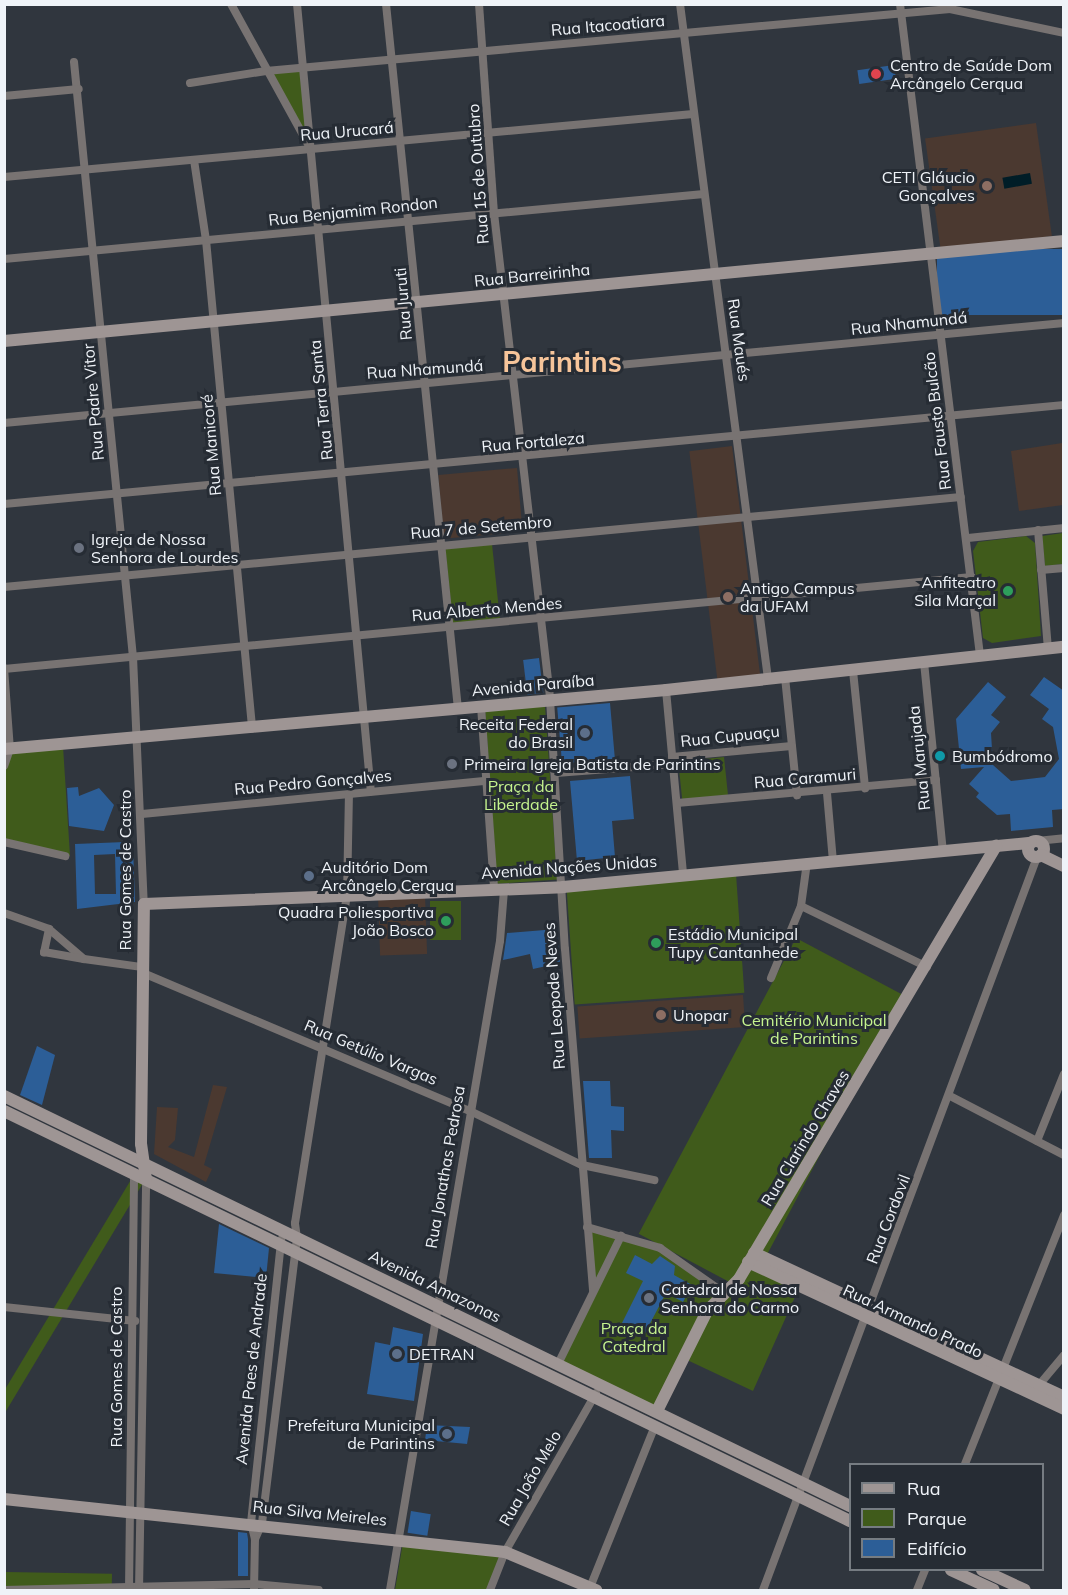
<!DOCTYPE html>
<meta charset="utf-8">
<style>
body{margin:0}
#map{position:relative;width:1068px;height:1595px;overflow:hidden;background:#30363e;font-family:Mulish,sans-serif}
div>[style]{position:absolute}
.education>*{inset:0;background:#4b3930;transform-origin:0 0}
.green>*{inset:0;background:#405b1b;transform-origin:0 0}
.water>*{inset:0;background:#001d27;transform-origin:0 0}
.building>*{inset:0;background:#2c5e97;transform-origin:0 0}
.street>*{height:8px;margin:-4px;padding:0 4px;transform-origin:4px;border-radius:4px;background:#787372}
.secondary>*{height:12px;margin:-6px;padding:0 6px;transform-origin:6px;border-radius:6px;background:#9e9594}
.secondary>.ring{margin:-6px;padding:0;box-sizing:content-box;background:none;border:12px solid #9e9594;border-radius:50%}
.dots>*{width:16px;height:16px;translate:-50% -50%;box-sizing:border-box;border:3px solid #262c34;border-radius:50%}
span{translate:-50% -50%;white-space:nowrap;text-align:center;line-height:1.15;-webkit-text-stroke:6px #262c34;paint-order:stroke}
.street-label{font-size:16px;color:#eff3f8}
.poi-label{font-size:16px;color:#eff3f8}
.left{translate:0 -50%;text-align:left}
.right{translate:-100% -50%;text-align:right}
.park-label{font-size:16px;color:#c5f38e}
.town-label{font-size:28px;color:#f7c59a;font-weight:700}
.frame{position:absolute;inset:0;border:6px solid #eff3f8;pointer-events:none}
.legend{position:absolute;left:849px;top:1463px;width:195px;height:108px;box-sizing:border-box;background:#262c34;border:2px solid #767c82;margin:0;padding:8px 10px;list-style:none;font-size:18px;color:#eff3f8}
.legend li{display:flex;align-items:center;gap:12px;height:30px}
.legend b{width:30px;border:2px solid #767c82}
</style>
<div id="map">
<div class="education">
<i style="left:1036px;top:123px;width:114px;height:112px;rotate:82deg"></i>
<i style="clip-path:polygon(1062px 443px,1063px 505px,1019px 511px,1011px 451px)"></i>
<i style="left:732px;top:446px;width:231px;height:43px;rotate:83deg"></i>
<i style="left:517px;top:468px;width:64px;height:79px;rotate:85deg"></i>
<i style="left:425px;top:894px;width:60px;height:47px;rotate:88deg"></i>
<i style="left:743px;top:995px;width:32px;height:166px;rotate:86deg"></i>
<i style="clip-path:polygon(213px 1085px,227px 1087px,204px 1165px,212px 1169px,206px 1182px,154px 1154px,157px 1107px,178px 1108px,175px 1140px,168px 1147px,194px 1157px)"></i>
</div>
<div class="green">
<i style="clip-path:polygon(304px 69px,310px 150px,267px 72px)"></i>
<i style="clip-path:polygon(1063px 533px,1063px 564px,1045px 566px,1042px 536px)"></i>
<i style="clip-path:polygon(1026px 536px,1035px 543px,1041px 636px,992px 643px,983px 638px,973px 551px,978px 542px)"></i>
<i style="left:492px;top:544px;width:75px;height:47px;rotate:84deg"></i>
<i style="left:545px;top:706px;width:174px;height:60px;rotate:86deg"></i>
<i style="clip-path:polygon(63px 746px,70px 856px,5px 841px,5px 769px,10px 750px)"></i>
<i style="left:724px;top:757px;width:38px;height:46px;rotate:84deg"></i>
<i style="left:736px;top:874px;width:119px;height:170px;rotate:86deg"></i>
<i style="left:461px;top:901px;width:39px;height:31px;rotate:90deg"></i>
<i style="left:796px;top:938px;width:123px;height:335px;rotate:28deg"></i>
<i style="left:135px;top:1173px;width:12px;height:415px;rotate:31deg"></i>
<i style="clip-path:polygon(588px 1229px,648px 1244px,725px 1293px,748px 1264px,799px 1288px,753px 1391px,685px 1359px,658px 1413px,558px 1364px,595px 1291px)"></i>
<i style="clip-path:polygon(403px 1542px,500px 1555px,487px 1590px,395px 1590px)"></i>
<i style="left:5px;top:1572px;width:107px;height:17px;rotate:1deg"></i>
</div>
<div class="water">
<i style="left:1030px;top:173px;width:11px;height:28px;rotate:80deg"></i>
</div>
<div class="building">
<i style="left:894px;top:65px;width:14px;height:37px;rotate:82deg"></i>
<i style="left:1064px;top:249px;width:66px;height:127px;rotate:90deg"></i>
<i style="left:539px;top:658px;width:35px;height:16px;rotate:83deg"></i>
<i style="clip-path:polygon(1044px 677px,1064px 691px,1064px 809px,1052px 810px,1053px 827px,1011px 831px,1010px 814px,997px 815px,976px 797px,979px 793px,969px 784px,984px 767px,961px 769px,956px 719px,988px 682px,1006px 697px,991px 715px,1000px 722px,991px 733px,993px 765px,1011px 781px,1045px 777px,1059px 759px,1053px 727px,1042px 719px,1049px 709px,1030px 695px)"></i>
<i style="left:610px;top:703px;width:56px;height:53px;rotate:85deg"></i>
<i style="clip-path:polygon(630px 776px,634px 819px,612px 821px,615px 857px,577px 861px,570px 781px)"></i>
<i style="clip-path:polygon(78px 787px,79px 796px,99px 788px,114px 805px,104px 831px,69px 826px,67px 788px)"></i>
<i style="clip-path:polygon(evenodd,125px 842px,126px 847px,133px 846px,135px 902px,77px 909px,75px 844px,125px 842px,115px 854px,116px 894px,95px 894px,94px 855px,115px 854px)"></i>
<i style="clip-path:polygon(557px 929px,560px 963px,533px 969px,530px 954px,503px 960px,507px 933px)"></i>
<i style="clip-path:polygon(37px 1046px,55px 1055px,42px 1105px,20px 1095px)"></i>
<i style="clip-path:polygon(583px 1081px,610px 1081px,611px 1106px,624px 1107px,624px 1131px,611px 1130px,612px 1158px,589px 1158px)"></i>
<i style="clip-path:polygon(219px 1224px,269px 1248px,266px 1278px,214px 1273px)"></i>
<i style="clip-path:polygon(635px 1255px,652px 1264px,660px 1256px,675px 1266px,674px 1275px,692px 1285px,683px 1302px,666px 1293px,643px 1337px,621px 1325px,643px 1281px,626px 1273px)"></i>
<i style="clip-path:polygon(393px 1327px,423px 1334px,414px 1401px,367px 1394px,375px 1342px,390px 1345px)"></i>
<i style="clip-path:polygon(427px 1425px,470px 1427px,467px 1444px,425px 1440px)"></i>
<i style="left:411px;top:1511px;width:20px;height:22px;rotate:9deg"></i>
<i style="clip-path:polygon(238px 1532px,247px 1533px,248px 1539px,248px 1576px,238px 1576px)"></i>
</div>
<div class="street">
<i style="left:231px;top:4px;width:162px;rotate:61.2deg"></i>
<i style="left:297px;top:4px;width:791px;rotate:84.64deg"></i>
<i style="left:386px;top:4px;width:709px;rotate:84.17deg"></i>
<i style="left:479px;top:4px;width:210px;rotate:85.9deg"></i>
<i style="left:494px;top:213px;width:489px;rotate:83.4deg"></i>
<i style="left:550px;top:699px;width:250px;rotate:86.6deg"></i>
<i style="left:565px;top:949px;width:343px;rotate:85.3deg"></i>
<i style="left:680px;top:4px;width:681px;rotate:82.57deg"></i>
<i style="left:900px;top:4px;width:657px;rotate:83deg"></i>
<i style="left:74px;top:62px;width:598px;rotate:84.34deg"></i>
<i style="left:133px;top:657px;width:247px;rotate:87.5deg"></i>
<i style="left:190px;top:83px;width:77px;rotate:-9deg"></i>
<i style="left:266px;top:71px;width:687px;rotate:-5.18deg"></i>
<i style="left:950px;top:9px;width:116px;rotate:11.9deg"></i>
<i style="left:4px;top:96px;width:75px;rotate:-5.3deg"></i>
<i style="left:194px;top:160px;width:81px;rotate:81.5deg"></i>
<i style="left:206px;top:240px;width:491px;rotate:84.6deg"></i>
<i style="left:4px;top:177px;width:692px;rotate:-5.22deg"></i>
<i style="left:4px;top:259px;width:703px;rotate:-5.31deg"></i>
<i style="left:4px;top:423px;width:1065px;rotate:-5.39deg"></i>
<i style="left:4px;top:504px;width:1065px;rotate:-5.34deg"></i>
<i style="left:1038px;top:530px;width:119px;rotate:85.2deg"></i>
<i style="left:968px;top:538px;width:97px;rotate:-5.9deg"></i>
<i style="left:1041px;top:570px;width:23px;rotate:-5deg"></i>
<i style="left:4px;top:587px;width:961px;rotate:-5.37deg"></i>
<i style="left:924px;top:662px;width:191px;rotate:84.3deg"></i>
<i style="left:4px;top:668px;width:81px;rotate:85.8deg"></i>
<i style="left:10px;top:749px;width:18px;rotate:109deg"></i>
<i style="left:4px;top:669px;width:972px;rotate:-5.43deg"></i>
<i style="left:853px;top:671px;width:118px;rotate:84.1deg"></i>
<i style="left:785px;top:677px;width:119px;rotate:84.2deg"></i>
<i style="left:666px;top:690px;width:186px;rotate:84.7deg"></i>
<i style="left:481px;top:706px;width:183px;rotate:85.9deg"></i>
<i style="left:672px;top:757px;width:120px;rotate:-5.3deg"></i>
<i style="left:556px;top:773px;width:117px;rotate:-4.4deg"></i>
<i style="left:827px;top:793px;width:69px;rotate:85deg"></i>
<i style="left:677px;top:803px;width:260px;rotate:-5.1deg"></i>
<i style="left:142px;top:814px;width:346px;rotate:-5.5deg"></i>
<i style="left:1037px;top:841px;width:27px;rotate:-6deg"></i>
<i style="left:4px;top:842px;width:63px;rotate:12.9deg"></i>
<i style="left:801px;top:906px;width:140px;rotate:25.8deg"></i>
<i style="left:4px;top:913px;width:48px;rotate:19.6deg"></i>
<i style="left:49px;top:929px;width:46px;rotate:40.6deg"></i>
<i style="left:84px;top:959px;width:59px;rotate:7.9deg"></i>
<i style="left:49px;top:929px;width:24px;rotate:102deg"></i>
<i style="left:44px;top:952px;width:39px;rotate:10deg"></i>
<i style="left:143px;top:973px;width:353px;rotate:22.9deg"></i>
<i style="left:468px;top:1110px;width:127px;rotate:25.8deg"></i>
<i style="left:582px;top:1165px;width:74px;rotate:11.8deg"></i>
<i style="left:771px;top:978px;width:78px;rotate:-67.4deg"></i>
<i style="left:801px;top:906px;width:44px;rotate:-82.2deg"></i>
<i style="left:950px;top:1096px;width:128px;rotate:27.4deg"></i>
<i style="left:1037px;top:1141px;width:72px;rotate:-68.1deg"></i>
<i style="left:587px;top:1227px;width:76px;rotate:16deg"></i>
<i style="left:660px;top:1248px;width:78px;rotate:35.1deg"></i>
<i style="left:4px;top:1307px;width:132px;rotate:6.1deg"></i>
<i style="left:558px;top:1364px;width:143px;rotate:-63.8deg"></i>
<i style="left:1039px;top:1385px;width:39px;rotate:-50deg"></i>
<i style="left:965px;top:1464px;width:268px;rotate:-68.3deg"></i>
<i style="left:255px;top:1539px;width:17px;rotate:-66deg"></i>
<i style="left:262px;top:1523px;width:287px;rotate:-83deg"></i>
<i style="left:297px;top:1238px;width:15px;rotate:-98deg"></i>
<i style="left:295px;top:1223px;width:331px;rotate:-81deg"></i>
<i style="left:347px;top:896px;width:101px;rotate:-88.9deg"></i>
<i style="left:4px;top:1590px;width:250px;rotate:-1.4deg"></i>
<i style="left:254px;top:1584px;width:65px;rotate:5.3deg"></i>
<i style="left:129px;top:1590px;width:417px;rotate:-89.3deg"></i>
<i style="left:139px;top:1590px;width:411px;rotate:-89deg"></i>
<i style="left:254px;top:1590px;width:51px;rotate:-88.9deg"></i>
<i style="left:255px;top:1539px;width:16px;rotate:-104deg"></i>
<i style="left:251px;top:1523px;width:285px;rotate:-83.9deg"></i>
<i style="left:390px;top:1590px;width:658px;rotate:-80.38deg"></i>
<i style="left:500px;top:941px;width:51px;rotate:-85.5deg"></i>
<i style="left:490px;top:1590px;width:41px;rotate:-68.5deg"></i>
<i style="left:505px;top:1552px;width:183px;rotate:-60.2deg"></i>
<i style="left:589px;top:1590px;width:177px;rotate:-68.1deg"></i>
<i style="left:763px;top:1590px;width:783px;rotate:-69.5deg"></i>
<i style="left:917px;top:1590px;width:22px;rotate:-68deg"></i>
</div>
<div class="secondary">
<i style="left:4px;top:341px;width:1065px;rotate:-5.39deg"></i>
<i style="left:4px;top:749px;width:665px;rotate:-5.09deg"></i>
<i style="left:666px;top:690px;width:400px;rotate:-6.2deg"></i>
<i class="ring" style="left:1028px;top:841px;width:4px;height:4px"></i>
<i style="left:1041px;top:855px;width:25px;rotate:26deg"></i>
<i style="left:4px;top:1096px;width:940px;rotate:25.86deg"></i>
<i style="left:4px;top:1111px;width:940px;rotate:25.86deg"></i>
<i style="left:146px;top:1179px;width:35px;rotate:-98deg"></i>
<i style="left:141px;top:1144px;width:240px;rotate:-89.3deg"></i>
<i style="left:144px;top:904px;width:419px;rotate:-2.3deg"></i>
<i style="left:563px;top:887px;width:470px;rotate:-5.4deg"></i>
<i style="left:754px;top:1253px;width:342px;rotate:24.9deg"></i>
<i style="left:748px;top:1262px;width:349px;rotate:24.9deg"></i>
<i style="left:657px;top:1411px;width:112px;rotate:-63.4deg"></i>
<i style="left:707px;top:1311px;width:45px;rotate:-45deg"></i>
<i style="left:739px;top:1279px;width:504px;rotate:-59.31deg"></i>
<i style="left:4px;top:1499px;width:504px;rotate:6.04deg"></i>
<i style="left:505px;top:1552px;width:99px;rotate:22.7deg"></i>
<i style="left:951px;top:1570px;width:47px;rotate:24.9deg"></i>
<i style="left:982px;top:1570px;width:47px;rotate:24.9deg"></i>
</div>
<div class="dots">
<i style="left:876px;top:74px;background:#e0444e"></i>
<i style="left:987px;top:186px;background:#8d6e63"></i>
<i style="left:79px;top:548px;background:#6b7280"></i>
<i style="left:1008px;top:591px;background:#2e9e5b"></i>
<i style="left:728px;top:597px;background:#8d6e63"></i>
<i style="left:585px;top:733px;background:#5c6f8a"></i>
<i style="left:940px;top:756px;background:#0f9aa8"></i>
<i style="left:452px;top:764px;background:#6b7280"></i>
<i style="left:309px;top:876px;background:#5c6f8a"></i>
<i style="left:446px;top:921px;background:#2e9e5b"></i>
<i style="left:656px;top:943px;background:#2e9e5b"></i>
<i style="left:661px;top:1015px;background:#8d6e63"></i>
<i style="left:649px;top:1298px;background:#6b7280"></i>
<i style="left:397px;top:1354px;background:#5c6f8a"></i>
<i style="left:447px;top:1434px;background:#5c6f8a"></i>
</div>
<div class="street-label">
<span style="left:608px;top:25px;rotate:-5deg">Rua Itacoatiara</span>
<span style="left:347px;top:131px;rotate:-5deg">Rua Urucará</span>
<span style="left:478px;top:174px;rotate:-94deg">Rua 15 de Outubro</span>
<span style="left:353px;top:211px;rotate:-6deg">Rua Benjamim Rondon</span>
<span style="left:532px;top:275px;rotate:-6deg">Rua Barreirinha</span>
<span style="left:403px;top:304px;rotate:-95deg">Rua Juruti</span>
<span style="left:909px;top:323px;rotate:-6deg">Rua Nhamundá</span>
<span style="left:739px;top:340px;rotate:82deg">Rua Maués</span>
<span style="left:425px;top:369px;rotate:-4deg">Rua Nhamundá</span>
<span style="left:321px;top:400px;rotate:-96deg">Rua Terra Santa</span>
<span style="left:93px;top:402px;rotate:-95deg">Rua Padre Vitor</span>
<span style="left:937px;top:421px;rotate:-97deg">Rua Fausto Bulcão</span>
<span style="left:533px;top:442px;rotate:-5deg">Rua Fortaleza</span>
<span style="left:211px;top:445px;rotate:-95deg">Rua Manicoré</span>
<span style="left:481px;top:527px;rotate:-5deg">Rua 7 de Setembro</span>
<span style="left:487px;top:609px;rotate:-5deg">Rua Alberto Mendes</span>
<span style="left:533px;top:685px;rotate:-5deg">Avenida Paraíba</span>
<span style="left:730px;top:736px;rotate:-6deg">Rua Cupuaçu</span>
<span style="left:919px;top:758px;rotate:-96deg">Rua Marujada</span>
<span style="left:805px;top:778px;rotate:-5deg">Rua Caramuri</span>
<span style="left:313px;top:782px;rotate:-5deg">Rua Pedro Gonçalves</span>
<span style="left:569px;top:867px;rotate:-4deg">Avenida Nações Unidas</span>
<span style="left:125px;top:870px;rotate:-90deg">Rua Gomes de Castro</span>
<span style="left:554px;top:996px;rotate:-94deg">Rua Leopode Neves</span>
<span style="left:371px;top:1052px;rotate:23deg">Rua Getúlio Vargas</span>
<span style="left:805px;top:1138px;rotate:-59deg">Rua Clarindo Chaves</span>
<span style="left:445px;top:1167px;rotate:-80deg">Rua Jonathas Pedrosa</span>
<span style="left:888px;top:1219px;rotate:-69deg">Rua Cordovil</span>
<span style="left:435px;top:1286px;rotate:26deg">Avenida Amazonas</span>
<span style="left:913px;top:1321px;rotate:25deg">Rua Armando Prado</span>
<span style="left:116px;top:1367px;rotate:-90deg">Rua Gomes de Castro</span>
<span style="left:251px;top:1369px;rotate:-84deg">Avenida Paes de Andrade</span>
<span style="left:530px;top:1478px;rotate:-60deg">Rua João Melo</span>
<span style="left:320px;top:1513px;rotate:6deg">Rua Silva Meireles</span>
</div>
<div class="poi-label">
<span class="left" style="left:890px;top:74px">Centro de Saúde Dom<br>Arcângelo Cerqua</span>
<span class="right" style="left:975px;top:186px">CETI Gláucio<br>Gonçalves</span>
<span class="left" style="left:91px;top:548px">Igreja de Nossa<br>Senhora de Lourdes</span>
<span class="right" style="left:996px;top:591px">Anfiteatro<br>Sila Marçal</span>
<span class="left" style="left:740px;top:597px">Antigo Campus<br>da UFAM</span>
<span class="right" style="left:573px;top:733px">Receita Federal<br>do Brasil</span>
<span class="left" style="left:952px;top:756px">Bumbódromo</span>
<span class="left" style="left:464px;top:764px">Primeira Igreja Batista de Parintins</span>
<span class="left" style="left:321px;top:876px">Auditório Dom<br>Arcângelo Cerqua</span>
<span class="right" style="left:434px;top:921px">Quadra Poliesportiva<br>João Bosco</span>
<span class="left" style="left:668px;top:943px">Estádio Municipal<br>Tupy Cantanhede</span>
<span class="left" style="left:673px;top:1015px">Unopar</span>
<span class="left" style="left:661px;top:1298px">Catedral de Nossa<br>Senhora do Carmo</span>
<span class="left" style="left:409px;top:1354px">DETRAN</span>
<span class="right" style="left:435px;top:1434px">Prefeitura Municipal<br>de Parintins</span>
</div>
<div class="park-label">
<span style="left:521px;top:795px">Praça da<br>Liberdade</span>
<span style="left:814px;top:1029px">Cemitério Municipal<br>de Parintins</span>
<span style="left:634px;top:1337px">Praça da<br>Catedral</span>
</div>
<div class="town-label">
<span style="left:562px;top:362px">Parintins</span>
</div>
<div class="frame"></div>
<ul class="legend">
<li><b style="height:8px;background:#9e9594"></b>Rua</li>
<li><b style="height:16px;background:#405b1b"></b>Parque</li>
<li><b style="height:16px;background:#2c5e97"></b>Edifício</li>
</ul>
</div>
